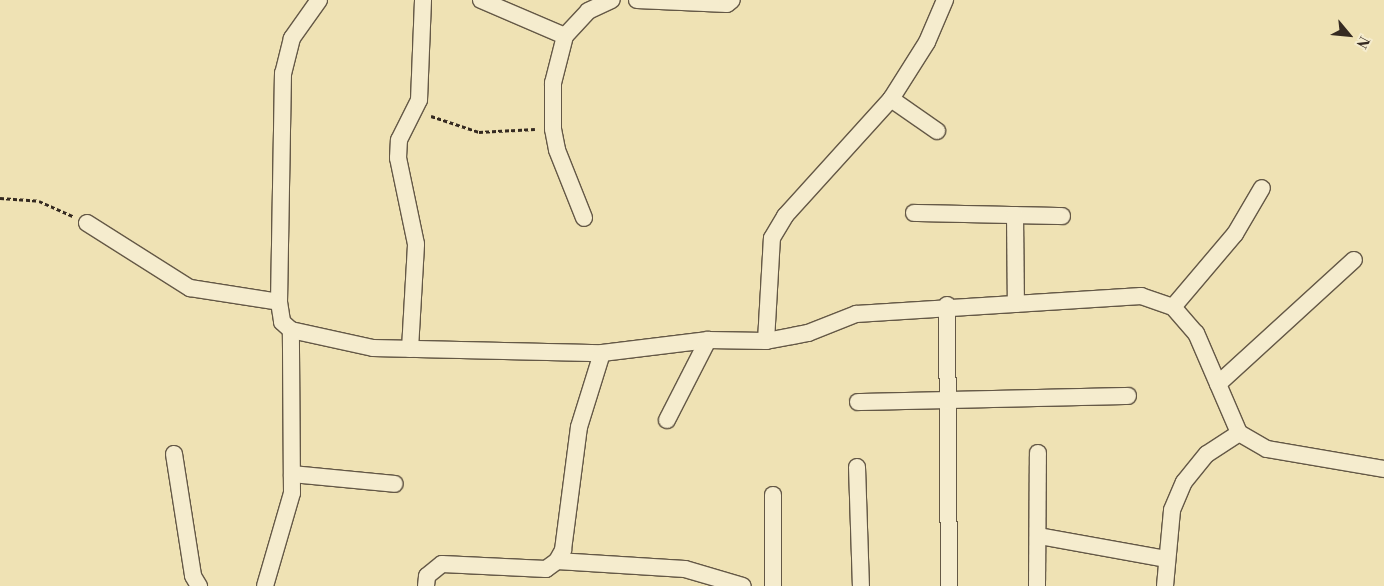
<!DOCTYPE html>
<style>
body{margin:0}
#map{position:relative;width:1384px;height:586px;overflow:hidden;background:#efe2b4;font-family:"Libre Bodoni",serif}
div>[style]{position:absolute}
.path>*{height:3px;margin-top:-1.5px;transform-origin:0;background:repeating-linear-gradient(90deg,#352a21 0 4px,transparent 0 6.5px)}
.roads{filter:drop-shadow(1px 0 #645846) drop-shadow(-1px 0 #645846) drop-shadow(0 1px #645846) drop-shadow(0 -1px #645846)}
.street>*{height:16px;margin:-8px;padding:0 8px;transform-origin:8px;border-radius:8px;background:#f5ecce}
span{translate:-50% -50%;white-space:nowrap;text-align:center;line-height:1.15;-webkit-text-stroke:4px #f5ecce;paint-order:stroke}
.north{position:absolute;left:1324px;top:10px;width:50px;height:50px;-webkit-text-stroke:4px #f5ecce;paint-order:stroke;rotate:118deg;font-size:14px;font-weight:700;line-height:20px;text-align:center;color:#352a21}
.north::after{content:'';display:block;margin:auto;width:18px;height:22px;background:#352a21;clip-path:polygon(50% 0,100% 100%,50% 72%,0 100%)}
</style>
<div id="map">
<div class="path">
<i style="left:431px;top:116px;width:51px;rotate:18.4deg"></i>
<i style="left:479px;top:132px;width:56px;rotate:-3.1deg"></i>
<i style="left:0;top:198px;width:39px;rotate:4deg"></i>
<i style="left:39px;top:201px;width:37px;rotate:24deg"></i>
</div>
<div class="roads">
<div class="street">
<i style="left:319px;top:0;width:47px;rotate:125.4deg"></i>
<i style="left:292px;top:38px;width:36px;rotate:104deg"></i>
<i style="left:283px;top:73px;width:229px;rotate:91deg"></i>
<i style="left:279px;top:302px;width:20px;rotate:81deg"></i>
<i style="left:282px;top:322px;width:12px;rotate:42deg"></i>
<i style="left:291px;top:330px;width:84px;rotate:12.4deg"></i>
<i style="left:373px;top:348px;width:229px;rotate:1.3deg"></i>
<i style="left:602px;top:353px;width:107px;rotate:-7deg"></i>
<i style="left:708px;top:340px;width:58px;rotate:1deg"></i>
<i style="left:766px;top:341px;width:43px;rotate:-10.8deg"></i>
<i style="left:808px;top:333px;width:52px;rotate:-21.6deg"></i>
<i style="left:856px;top:314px;width:286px;rotate:-3.6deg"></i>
<i style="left:1141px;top:296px;width:34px;rotate:19deg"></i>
<i style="left:1173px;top:307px;width:35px;rotate:49deg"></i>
<i style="left:1196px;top:333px;width:109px;rotate:66.7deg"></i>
<i style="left:1239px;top:433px;width:32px;rotate:30deg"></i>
<i style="left:1267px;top:449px;width:119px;rotate:9.7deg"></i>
<i style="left:481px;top:0;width:91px;rotate:23.2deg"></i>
<i style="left:565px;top:36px;width:34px;rotate:-47deg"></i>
<i style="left:588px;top:11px;width:26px;rotate:-25deg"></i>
<i style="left:637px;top:0;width:90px;rotate:2.5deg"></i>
<i style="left:727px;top:4px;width:6px;rotate:-39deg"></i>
<i style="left:565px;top:36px;width:49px;rotate:104.3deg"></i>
<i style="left:553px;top:83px;width:46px;rotate:90deg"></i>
<i style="left:553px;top:129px;width:21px;rotate:79deg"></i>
<i style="left:557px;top:150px;width:73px;rotate:68.3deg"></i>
<i style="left:891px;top:99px;width:56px;rotate:34.8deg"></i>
<i style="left:914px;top:213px;width:148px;rotate:1.2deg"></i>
<i style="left:1015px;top:215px;width:89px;rotate:89.4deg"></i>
<i style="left:87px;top:223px;width:122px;rotate:32.3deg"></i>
<i style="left:190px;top:288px;width:90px;rotate:8.9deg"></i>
<i style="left:947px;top:305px;width:281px;rotate:89.6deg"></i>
<i style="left:1173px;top:307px;width:96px;rotate:-49.7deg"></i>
<i style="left:1235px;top:234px;width:53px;rotate:-59.6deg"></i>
<i style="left:766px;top:341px;width:103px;rotate:-86.7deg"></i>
<i style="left:772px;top:238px;width:26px;rotate:-59deg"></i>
<i style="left:785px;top:216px;width:158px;rotate:-47.8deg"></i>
<i style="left:891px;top:99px;width:67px;rotate:-57.7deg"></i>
<i style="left:927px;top:42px;width:46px;rotate:-66.8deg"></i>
<i style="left:410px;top:349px;width:105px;rotate:-86.7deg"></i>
<i style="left:416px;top:244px;width:88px;rotate:-101.8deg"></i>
<i style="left:398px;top:158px;width:18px;rotate:-87deg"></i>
<i style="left:399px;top:140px;width:45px;rotate:-63.4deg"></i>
<i style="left:419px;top:100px;width:100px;rotate:-87.7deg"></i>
<i style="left:1218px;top:384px;width:184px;rotate:-42.4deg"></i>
<i style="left:858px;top:402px;width:270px;rotate:-1.3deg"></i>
<i style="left:667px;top:420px;width:90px;rotate:-62.9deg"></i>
<i style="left:174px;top:454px;width:123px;rotate:81.1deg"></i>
<i style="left:193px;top:576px;width:12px;rotate:59deg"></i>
<i style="left:857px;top:467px;width:119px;rotate:88.1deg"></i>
<i style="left:292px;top:474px;width:103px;rotate:5.5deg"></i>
<i style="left:773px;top:495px;width:91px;rotate:90deg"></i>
<i style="left:1039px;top:536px;width:130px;rotate:10.2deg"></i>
<i style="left:557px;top:561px;width:128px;rotate:3.6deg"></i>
<i style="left:685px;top:569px;width:60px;rotate:16.3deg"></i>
<i style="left:265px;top:586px;width:97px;rotate:-73.8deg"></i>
<i style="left:292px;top:493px;width:163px;rotate:-90.4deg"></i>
<i style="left:426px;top:586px;width:10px;rotate:-84deg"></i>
<i style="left:427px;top:576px;width:19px;rotate:-39deg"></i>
<i style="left:442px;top:564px;width:104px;rotate:2.8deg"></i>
<i style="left:546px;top:569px;width:14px;rotate:-36deg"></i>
<i style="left:557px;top:561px;width:13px;rotate:-61deg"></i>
<i style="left:563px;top:550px;width:124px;rotate:-82.6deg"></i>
<i style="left:579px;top:427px;width:77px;rotate:-72.7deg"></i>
<i style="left:1037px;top:586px;width:133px;rotate:-89.6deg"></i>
<i style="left:1165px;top:586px;width:76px;rotate:-84.7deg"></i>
<i style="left:1172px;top:510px;width:30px;rotate:-67deg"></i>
<i style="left:1184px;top:482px;width:36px;rotate:-51deg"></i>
<i style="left:1207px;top:454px;width:38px;rotate:-33deg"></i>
</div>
</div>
<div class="north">N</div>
</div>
